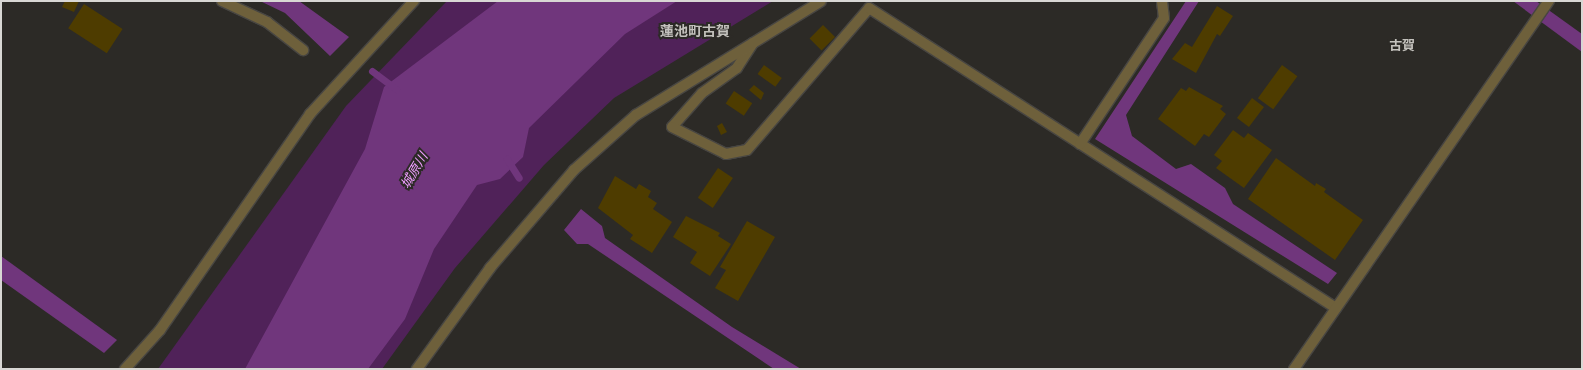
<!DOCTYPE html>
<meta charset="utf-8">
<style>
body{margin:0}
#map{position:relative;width:1583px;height:370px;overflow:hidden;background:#2c2a26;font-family:"Libre Baskerville","Noto Sans JP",serif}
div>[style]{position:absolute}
.green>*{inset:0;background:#502259}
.water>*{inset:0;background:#70367c}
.stream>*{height:7px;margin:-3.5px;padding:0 3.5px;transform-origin:3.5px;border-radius:3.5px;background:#70367c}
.building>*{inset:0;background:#4e3c00;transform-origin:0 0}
.roads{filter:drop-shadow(1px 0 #484642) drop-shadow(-1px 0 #484642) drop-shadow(0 1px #484642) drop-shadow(0 -1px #484642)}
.minor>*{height:10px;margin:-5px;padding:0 5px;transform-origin:5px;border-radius:5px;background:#6e603b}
.tertiary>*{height:10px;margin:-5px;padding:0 5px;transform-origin:5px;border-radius:5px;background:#6e603b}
span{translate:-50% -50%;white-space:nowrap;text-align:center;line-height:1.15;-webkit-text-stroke:4px #2c2a26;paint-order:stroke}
.neighbourhood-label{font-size:13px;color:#c3c1bc;font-weight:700}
.water-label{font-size:13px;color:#ef9eff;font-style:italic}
.quarter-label{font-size:14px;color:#c3c1bc;font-weight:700}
.frame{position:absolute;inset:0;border:2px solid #d8d7d4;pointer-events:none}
</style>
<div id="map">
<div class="green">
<i style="clip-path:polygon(447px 1px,518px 1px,268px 369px,158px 369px,346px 106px)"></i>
<i style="clip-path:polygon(643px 1px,773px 1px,614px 98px,544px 165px,455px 268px,382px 369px,351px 369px,507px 120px)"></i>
</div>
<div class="water">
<i style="clip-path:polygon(260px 1px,299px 1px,349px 37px,330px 56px,285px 13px)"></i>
<i style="clip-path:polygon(498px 1px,677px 1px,625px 34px,529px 128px,523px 157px,500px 179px,477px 185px,434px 249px,405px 319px,368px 369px,245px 369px,365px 149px,384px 87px)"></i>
<i style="clip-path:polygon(1186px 1px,1199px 1px,1126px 115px,1132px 136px,1176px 169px,1191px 164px,1225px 188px,1233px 204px,1337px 273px,1328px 284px,1095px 139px)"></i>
<i style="clip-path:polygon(1513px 1px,1536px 1px,1582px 34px,1582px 52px)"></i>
<i style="clip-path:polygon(581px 209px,602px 226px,605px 238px,732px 327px,801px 369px,774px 369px,588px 244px,577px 244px,564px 230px)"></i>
<i style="clip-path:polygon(1px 256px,117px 340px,104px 353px,1px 280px)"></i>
</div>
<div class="stream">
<i style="left:372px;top:71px;width:30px;rotate:37deg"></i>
<i style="left:507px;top:159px;width:22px;rotate:58deg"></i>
</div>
<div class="building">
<i style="clip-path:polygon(65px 1px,79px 1px,74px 12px,62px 7px)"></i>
<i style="left:84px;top:4px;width:46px;height:29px;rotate:33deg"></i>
<i style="clip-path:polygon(1217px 6px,1233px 16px,1220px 36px,1217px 34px,1196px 73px,1172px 59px,1185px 43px,1192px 47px)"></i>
<i style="left:823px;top:25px;width:17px;height:19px;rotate:45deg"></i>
<i style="left:764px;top:65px;width:22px;height:11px;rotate:36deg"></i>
<i style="left:1282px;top:65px;width:19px;height:41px;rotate:36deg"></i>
<i style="clip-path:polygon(754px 85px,764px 93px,761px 100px,749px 90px)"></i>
<i style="clip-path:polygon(1189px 87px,1223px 106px,1220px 109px,1226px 114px,1209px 137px,1204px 134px,1195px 146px,1158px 119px,1181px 88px,1186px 91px)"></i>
<i style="left:734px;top:91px;width:22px;height:15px;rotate:34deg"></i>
<i style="left:1252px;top:98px;width:15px;height:25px;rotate:37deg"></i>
<i style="clip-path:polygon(722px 123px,727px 132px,721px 135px,717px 126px)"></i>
<i style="clip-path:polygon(1233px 130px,1244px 138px,1248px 133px,1272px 150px,1244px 188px,1216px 168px,1222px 161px,1214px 155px)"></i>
<i style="clip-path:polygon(1276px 158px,1315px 186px,1316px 183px,1326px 189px,1324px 192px,1363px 220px,1335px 260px,1248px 199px)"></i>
<i style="left:718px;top:168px;width:18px;height:36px;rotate:34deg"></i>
<i style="clip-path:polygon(615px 176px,636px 189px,639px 184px,651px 191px,648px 197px,657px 203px,653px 209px,672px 222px,652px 253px,630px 239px,633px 235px,598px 208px)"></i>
<i style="clip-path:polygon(686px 216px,720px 233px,718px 236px,731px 244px,710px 276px,690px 263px,697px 252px,673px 237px)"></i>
<i style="clip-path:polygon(747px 221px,775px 237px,738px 301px,715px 288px,726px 270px,720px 267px)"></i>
</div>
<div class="roads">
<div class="minor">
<i style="left:222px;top:1px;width:50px;rotate:25deg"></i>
<i style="left:267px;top:22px;width:46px;rotate:37.9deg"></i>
<i style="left:753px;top:43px;width:30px;rotate:123deg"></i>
<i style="left:737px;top:68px;width:43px;rotate:144.5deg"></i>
<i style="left:702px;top:93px;width:45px;rotate:131.4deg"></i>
<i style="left:672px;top:127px;width:60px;rotate:26.6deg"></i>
<i style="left:726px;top:154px;width:21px;rotate:-11deg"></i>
<i style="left:747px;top:150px;width:187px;rotate:-49.3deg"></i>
<i style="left:869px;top:8px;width:555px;rotate:32.72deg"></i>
<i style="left:1080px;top:144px;width:151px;rotate:-56.3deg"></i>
<i style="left:1164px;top:18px;width:17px;rotate:-97deg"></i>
<i style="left:125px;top:369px;width:52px;rotate:-48.1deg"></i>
<i style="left:160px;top:330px;width:263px;rotate:-55.2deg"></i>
<i style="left:310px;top:114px;width:154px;rotate:-47.4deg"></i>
<i style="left:417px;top:369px;width:125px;rotate:-54.1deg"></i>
<i style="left:490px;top:268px;width:129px;rotate:-49.4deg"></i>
<i style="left:574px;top:170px;width:83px;rotate:-41.6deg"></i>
<i style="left:636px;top:115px;width:217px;rotate:-31.6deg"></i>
</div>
<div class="tertiary">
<i style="left:1294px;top:369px;width:448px;rotate:-55.3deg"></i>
</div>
</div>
<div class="neighbourhood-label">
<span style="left:1402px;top:46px">古賀</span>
</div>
<div class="water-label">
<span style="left:415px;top:171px;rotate:-59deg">城原川</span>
</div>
<div class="quarter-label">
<span style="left:695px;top:31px">蓮池町古賀</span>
</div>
<div class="frame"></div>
</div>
